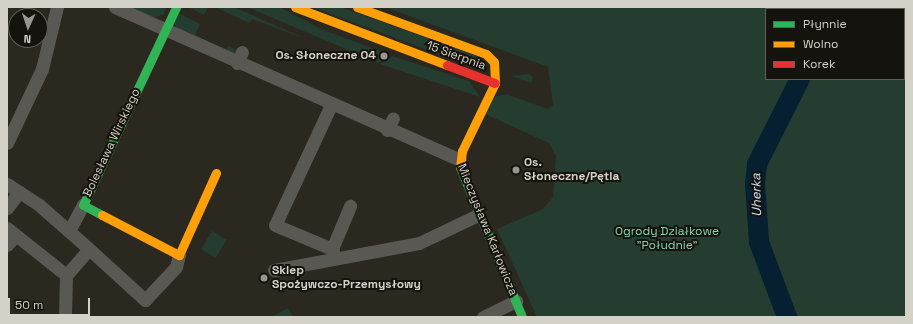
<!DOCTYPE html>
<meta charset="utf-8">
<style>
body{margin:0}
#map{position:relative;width:913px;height:324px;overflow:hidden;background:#2b2820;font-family:"Space Grotesk",sans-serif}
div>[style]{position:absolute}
.green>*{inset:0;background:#243d30;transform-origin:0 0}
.river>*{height:20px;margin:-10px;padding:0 10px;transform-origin:10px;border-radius:10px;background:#061f31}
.street>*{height:13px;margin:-6.5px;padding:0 6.5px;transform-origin:6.5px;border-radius:6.5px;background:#5a5852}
.fast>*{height:9px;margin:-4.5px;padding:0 4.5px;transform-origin:4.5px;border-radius:4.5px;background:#30b455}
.slow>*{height:9px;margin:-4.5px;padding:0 4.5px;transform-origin:4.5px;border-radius:4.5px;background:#ff9f0a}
.jam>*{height:9px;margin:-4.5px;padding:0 4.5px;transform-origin:4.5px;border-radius:4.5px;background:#e5322d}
.dots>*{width:11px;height:11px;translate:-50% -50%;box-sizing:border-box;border:2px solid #15130d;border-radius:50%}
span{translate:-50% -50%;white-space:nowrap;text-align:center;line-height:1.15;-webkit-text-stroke:4px #15130d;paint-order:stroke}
.poi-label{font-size:12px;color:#d4d1c8;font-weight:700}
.right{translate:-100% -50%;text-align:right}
.left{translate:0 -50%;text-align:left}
.street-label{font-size:12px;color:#d4d1c8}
.park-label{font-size:12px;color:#85d6af}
.water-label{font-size:13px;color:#c9e1f6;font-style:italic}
.frame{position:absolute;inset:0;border:8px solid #d4d1c8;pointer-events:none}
.legend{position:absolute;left:765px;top:8px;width:140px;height:72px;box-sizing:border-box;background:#15130d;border:1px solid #615f58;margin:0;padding:5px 7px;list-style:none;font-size:12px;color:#d4d1c8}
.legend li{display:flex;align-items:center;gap:8px;height:20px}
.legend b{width:20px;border:1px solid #615f58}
.north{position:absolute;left:8px;top:8px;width:40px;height:40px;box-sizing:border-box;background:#15130d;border:1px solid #615f58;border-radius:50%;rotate:183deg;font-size:11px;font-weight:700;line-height:16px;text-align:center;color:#d4d1c8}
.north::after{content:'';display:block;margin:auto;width:14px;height:18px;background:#99968d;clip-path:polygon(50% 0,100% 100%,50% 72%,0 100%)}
.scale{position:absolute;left:8px;top:298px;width:82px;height:18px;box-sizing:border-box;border:2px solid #d4d1c8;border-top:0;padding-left:5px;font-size:12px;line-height:14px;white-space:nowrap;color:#d4d1c8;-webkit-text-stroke:3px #15130d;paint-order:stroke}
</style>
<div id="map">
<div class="green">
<i style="clip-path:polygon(124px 7px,164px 7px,166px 9px,163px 15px,152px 18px)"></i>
<i style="clip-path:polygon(188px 7px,208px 7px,204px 15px)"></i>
<i style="clip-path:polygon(215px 7px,234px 7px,306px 39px,252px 19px,249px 23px)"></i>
<i style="clip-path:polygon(247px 7px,279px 7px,321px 29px,380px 51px,379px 55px,386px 57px,379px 63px)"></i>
<i style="clip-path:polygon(312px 7px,340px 7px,474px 55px,485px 66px,438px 54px)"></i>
<i style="clip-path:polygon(385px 7px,836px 7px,766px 9px,766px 79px,800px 79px,754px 176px,802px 79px,904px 79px,904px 9px,837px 7px,906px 7px,906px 317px,537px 317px,497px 229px,543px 209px,549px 202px,553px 197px,556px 156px,549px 143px,485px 114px,494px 97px,506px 94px,548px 109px,553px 105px,548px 67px)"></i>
<i style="clip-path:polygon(180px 14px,200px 24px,195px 35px,226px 50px,228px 46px,238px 50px,232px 54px,176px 29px,174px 21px)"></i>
<i style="clip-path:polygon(392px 56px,469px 81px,480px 97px,380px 64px)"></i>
<i style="clip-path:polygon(529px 74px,533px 77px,531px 83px,511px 76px)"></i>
<i style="left:212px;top:231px;width:17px;height:21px;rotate:31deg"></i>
<i style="clip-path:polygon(288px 308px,293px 317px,271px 317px)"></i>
</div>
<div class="river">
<i style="left:835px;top:9px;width:2px;rotate:-63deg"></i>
<i style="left:787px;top:317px;width:80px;rotate:-110.5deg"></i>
<i style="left:759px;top:242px;width:58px;rotate:-93.9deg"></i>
<i style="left:755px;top:184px;width:20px;rotate:-84deg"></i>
<i style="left:757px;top:164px;width:95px;rotate:-63.2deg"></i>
</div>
<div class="street">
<i style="left:115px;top:7px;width:377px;rotate:23.9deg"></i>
<i style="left:237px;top:63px;width:12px;rotate:-66deg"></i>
<i style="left:331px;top:105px;width:132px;rotate:115deg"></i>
<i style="left:275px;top:225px;width:62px;rotate:22.8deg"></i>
<i style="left:332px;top:249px;width:9px;rotate:72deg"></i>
<i style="left:387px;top:130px;width:13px;rotate:-63deg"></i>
<i style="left:7px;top:143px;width:82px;rotate:-64.7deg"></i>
<i style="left:42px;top:69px;width:64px;rotate:-76.4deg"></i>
<i style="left:7px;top:184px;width:37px;rotate:33deg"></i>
<i style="left:38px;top:204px;width:68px;rotate:41.4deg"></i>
<i style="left:89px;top:249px;width:35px;rotate:131deg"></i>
<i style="left:66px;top:275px;width:42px;rotate:91.4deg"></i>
<i style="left:7px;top:208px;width:20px;rotate:-53deg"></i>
<i style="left:7px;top:228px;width:75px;rotate:38.5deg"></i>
<i style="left:69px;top:231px;width:30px;rotate:-62deg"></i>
<i style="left:7px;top:245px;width:12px;rotate:-48deg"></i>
<i style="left:89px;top:249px;width:76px;rotate:42.3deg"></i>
<i style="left:145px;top:300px;width:45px;rotate:-46.8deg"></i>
<i style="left:176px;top:267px;width:12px;rotate:-76deg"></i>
<i style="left:332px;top:249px;width:47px;rotate:-67.3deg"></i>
<i style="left:274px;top:270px;width:147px;rotate:-10.5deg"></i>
<i style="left:419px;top:243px;width:65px;rotate:-25.4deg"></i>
<i style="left:483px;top:317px;width:37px;rotate:-26deg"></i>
</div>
<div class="fast">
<i style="left:460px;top:167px;width:162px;rotate:67.5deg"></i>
<i style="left:102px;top:215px;width:21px;rotate:-152deg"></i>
<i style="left:83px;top:205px;width:219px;rotate:-64.8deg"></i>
</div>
<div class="slow">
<i style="left:295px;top:7px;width:163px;rotate:20.9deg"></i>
<i style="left:357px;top:7px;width:137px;rotate:20deg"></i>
<i style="left:486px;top:54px;width:11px;rotate:45deg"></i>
<i style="left:494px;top:62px;width:21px;rotate:87deg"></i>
<i style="left:495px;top:83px;width:76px;rotate:115.9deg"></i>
<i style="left:462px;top:151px;width:16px;rotate:97deg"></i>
<i style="left:102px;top:215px;width:87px;rotate:27.5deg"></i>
<i style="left:179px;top:255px;width:90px;rotate:-65.7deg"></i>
</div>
<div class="jam">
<i style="left:447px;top:65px;width:51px;rotate:20.6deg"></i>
</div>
<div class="dots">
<i style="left:384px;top:56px;background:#99968d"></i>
<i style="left:516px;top:170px;background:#99968d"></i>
<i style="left:264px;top:278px;background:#99968d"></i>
</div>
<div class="poi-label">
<span class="right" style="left:376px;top:56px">Os. Słoneczne 04</span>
<span class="left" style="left:524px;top:170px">Os.<br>Słoneczne/Pętla</span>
<span class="left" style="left:272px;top:278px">Sklep<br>Spożywczo-Przemysłowy</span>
</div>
<div class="street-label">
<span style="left:456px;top:56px;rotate:20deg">15 Sierpnia</span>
<span style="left:112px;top:143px;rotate:-65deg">Bolesława Wirskiego</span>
<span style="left:487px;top:230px;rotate:68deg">Mieczysława Karłowicza</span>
</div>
<div class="park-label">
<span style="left:667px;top:239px">Ogrody Działkowe<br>"Południe"</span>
</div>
<div class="water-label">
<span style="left:757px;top:195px;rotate:-91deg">Uherka</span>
</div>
<div class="frame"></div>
<ul class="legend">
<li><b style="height:5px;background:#30b455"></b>Płynnie</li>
<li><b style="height:5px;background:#ff9f0a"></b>Wolno</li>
<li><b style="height:5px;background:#e5322d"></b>Korek</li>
</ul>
<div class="north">N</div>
<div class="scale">50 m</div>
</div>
